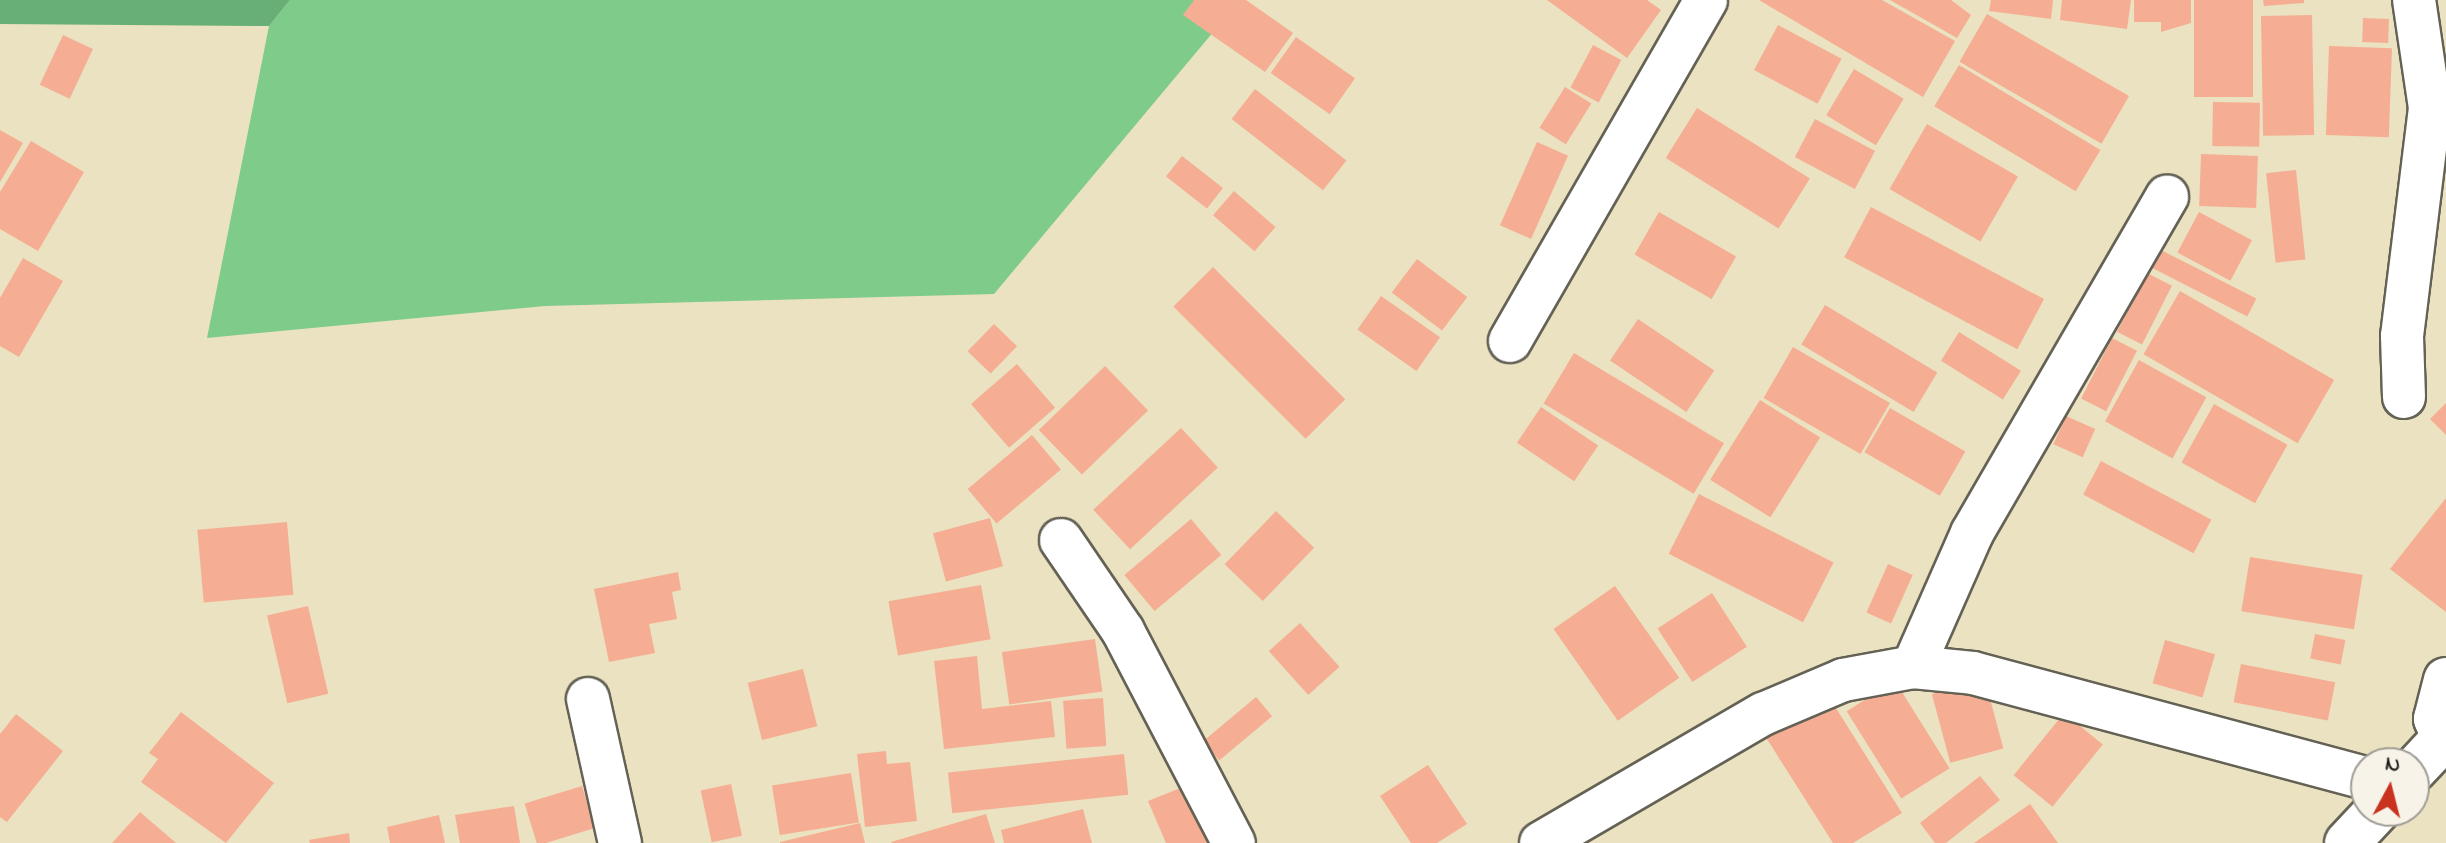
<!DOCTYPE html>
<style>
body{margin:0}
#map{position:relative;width:2446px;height:843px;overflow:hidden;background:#eae2c0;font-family:"Indie Flower",sans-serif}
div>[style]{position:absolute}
.green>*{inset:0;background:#7fcb8a}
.forest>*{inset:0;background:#67af76}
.building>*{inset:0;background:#f5ae93;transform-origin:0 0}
.roads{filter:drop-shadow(2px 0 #646155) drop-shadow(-2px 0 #646155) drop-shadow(0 2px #646155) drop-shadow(0 -2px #646155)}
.minor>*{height:42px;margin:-21px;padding:0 21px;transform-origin:21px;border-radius:21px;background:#fff}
.tertiary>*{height:44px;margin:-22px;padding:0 22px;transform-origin:22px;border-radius:22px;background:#fff}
span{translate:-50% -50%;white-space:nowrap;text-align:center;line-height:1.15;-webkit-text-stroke:6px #f7f3e8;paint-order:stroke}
.north{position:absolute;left:2350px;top:747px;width:80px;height:80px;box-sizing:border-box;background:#f7f3e8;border:2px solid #9f9d96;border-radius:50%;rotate:7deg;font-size:22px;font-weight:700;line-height:32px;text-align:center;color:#1c1c1c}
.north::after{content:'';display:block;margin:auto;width:28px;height:36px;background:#c8321e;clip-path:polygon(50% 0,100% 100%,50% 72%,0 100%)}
</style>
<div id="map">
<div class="green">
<i style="clip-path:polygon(290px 0,1240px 0,994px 294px,545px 306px,207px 338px,269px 26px)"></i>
</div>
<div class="forest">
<i style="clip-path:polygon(0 0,290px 0,269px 26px,0 24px)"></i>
</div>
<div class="building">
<i style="clip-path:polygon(1194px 0,1246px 0,1293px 33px,1265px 72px,1183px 15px)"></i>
<i style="clip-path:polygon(1547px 0,1647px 0,1661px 10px,1627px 58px)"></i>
<i style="clip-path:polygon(1759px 0,1882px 0,1955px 41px,1923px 97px)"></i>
<i style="clip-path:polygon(1890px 0,1951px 0,1971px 15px,1957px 38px)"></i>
<i style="clip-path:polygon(1991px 0,2053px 0,2051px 19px,1989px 11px)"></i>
<i style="clip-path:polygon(2062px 0,2131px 0,2127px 29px,2060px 20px)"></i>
<i style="clip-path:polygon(2134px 0,2191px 0,2191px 23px,2161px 32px,2161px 22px,2134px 22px)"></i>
<i style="left:2194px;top:0;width:59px;height:97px"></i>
<i style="clip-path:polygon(2263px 0,2304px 0,2304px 3px,2264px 6px)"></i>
<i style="left:1987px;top:14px;width:164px;height:55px;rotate:30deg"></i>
<i style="left:2312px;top:15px;width:120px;height:51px;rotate:89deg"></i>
<i style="left:2363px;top:18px;width:26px;height:24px;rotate:2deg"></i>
<i style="left:1778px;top:25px;width:72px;height:51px;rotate:28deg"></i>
<i style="left:63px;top:35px;width:33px;height:55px;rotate:25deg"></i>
<i style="left:1296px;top:37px;width:72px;height:44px;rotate:35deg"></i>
<i style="left:1593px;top:45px;width:32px;height:48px;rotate:28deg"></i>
<i style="left:2329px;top:46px;width:63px;height:89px;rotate:2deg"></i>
<i style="left:1959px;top:65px;width:165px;height:48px;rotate:31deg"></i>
<i style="left:1854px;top:69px;width:58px;height:54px;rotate:31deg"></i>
<i style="left:1565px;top:87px;width:31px;height:48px;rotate:32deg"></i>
<i style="left:1255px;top:89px;width:116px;height:38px;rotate:38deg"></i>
<i style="left:2213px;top:102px;width:47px;height:44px;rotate:1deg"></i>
<i style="left:1697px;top:108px;width:133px;height:59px;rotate:32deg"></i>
<i style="left:1815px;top:119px;width:68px;height:43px;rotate:28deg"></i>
<i style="left:1927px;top:124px;width:105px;height:75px;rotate:30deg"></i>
<i style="clip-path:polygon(0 130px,23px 143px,0 182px)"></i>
<i style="clip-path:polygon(31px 141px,84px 172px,38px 251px,0 229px,0 192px)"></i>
<i style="left:1537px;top:142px;width:34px;height:91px;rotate:24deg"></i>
<i style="left:2201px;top:154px;width:57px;height:52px;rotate:2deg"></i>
<i style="left:1182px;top:156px;width:52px;height:26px;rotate:38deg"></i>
<i style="left:2296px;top:170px;width:90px;height:30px;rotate:84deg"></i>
<i style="left:1234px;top:191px;width:55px;height:32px;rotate:41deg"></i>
<i style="left:1871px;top:207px;width:196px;height:57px;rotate:28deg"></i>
<i style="left:1659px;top:212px;width:89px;height:49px;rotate:30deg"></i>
<i style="left:2199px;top:212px;width:60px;height:46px;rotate:28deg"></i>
<i style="left:2161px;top:250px;width:107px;height:20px;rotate:27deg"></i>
<i style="clip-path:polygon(23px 258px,63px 281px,19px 357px,0 346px,0 298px)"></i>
<i style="left:1417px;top:259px;width:63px;height:42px;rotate:37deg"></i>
<i style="left:1213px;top:267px;width:187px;height:56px;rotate:45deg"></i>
<i style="left:2147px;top:273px;width:28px;height:66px;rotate:27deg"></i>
<i style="left:2180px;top:291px;width:178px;height:73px;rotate:30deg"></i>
<i style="left:1381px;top:296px;width:72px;height:41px;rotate:35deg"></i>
<i style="left:1825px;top:305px;width:131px;height:46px;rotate:31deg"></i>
<i style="left:1638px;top:319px;width:92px;height:50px;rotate:34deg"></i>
<i style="left:994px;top:324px;width:32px;height:38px;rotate:44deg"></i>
<i style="left:1959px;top:332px;width:73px;height:34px;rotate:32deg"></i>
<i style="left:2112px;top:338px;width:28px;height:68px;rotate:27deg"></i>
<i style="left:1793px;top:347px;width:112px;height:59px;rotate:30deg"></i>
<i style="left:1574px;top:353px;width:175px;height:59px;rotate:31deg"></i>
<i style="left:2139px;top:360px;width:77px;height:70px;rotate:29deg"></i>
<i style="left:1017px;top:364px;width:58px;height:61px;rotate:49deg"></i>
<i style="left:1105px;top:366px;width:62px;height:92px;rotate:46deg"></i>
<i style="left:1760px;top:400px;width:71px;height:94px;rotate:32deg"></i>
<i style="clip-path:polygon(2446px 403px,2446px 435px,2430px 419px)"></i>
<i style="left:2214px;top:404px;width:84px;height:67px;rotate:29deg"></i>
<i style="left:1541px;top:407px;width:69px;height:43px;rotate:34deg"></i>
<i style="left:1890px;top:408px;width:87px;height:51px;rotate:30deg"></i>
<i style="left:2066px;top:416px;width:32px;height:31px;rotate:24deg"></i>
<i style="left:1181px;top:428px;width:54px;height:120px;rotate:47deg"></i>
<i style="left:1032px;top:435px;width:45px;height:84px;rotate:50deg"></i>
<i style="left:2101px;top:461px;width:125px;height:38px;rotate:28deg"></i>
<i style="left:1699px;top:494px;width:151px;height:67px;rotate:27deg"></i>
<i style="clip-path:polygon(2446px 498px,2446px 612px,2390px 569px)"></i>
<i style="left:1276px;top:511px;width:53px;height:74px;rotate:44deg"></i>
<i style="left:990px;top:518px;width:50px;height:59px;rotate:75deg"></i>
<i style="left:1191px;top:519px;width:47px;height:87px;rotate:50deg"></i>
<i style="left:287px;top:522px;width:73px;height:90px;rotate:85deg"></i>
<i style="left:2250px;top:557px;width:114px;height:55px;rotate:9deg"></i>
<i style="left:1888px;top:564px;width:27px;height:53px;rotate:24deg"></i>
<i style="clip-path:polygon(678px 572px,681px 590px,672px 592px,677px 619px,649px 624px,655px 653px,609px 662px,594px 589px)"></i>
<i style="left:981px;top:585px;width:55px;height:94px;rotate:80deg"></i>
<i style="left:1615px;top:586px;width:112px;height:75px;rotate:55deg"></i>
<i style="left:1712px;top:593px;width:64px;height:65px;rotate:57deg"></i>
<i style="left:308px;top:606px;width:90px;height:42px;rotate:77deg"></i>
<i style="left:1300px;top:623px;width:59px;height:42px;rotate:48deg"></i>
<i style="left:2315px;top:634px;width:31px;height:25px;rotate:11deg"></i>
<i style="left:1095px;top:639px;width:53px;height:94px;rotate:82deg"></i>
<i style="left:2165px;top:640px;width:52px;height:45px;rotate:16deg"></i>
<i style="clip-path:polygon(977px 656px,982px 709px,1051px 701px,1055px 737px,944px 749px,934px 661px)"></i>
<i style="left:2241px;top:664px;width:96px;height:39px;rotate:11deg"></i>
<i style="left:803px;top:669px;width:59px;height:57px;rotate:76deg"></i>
<i style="left:1985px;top:680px;width:71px;height:55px;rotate:75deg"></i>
<i style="left:1895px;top:681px;width:103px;height:57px;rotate:58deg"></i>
<i style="left:1256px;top:697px;width:25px;height:69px;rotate:50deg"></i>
<i style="clip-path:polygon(1829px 697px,1902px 813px,1853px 843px,1833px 843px,1765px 736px)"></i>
<i style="left:1103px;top:698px;width:48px;height:40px;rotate:86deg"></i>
<i style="clip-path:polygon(181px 712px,274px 783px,226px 843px,141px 782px,158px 759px,149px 753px)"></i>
<i style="left:2064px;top:713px;width:50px;height:80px;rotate:39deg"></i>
<i style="clip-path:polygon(16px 714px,63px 751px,7px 822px,0 817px,0 734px)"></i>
<i style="clip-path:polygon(886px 751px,887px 764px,910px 762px,917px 821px,865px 827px,857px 754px)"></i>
<i style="left:1124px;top:754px;width:41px;height:177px;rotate:84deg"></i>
<i style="clip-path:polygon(1428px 765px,1467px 824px,1437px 843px,1411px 843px,1380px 796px)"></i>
<i style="left:851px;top:773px;width:50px;height:80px;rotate:81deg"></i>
<i style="clip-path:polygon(1980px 776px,2000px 800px,1946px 843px,1935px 843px,1920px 823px)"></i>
<i style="clip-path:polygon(1198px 781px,1224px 843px,1166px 843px,1148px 801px)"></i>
<i style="left:731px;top:784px;width:53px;height:31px;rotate:78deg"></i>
<i style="left:582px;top:786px;width:44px;height:60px;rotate:73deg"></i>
<i style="clip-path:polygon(2030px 804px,2058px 843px,1974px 843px)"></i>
<i style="clip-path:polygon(514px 806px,520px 843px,460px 843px,455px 815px)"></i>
<i style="clip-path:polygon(1083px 809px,1092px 843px,1004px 843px,1001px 830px)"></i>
<i style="clip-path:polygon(140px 812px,176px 843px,112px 843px)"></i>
<i style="clip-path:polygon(986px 814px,995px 843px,892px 843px,891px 842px)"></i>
<i style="clip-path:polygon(439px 815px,445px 843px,390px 843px,387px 827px)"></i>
<i style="clip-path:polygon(860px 823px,865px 843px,780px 843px,780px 842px)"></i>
<i style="clip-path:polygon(349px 833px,350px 843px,310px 843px,309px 840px)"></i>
</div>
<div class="roads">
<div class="minor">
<i style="left:1510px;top:341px;width:393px;rotate:-60.1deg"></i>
<i style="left:2404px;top:397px;width:61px;rotate:-91.9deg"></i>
<i style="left:2402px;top:336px;width:230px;rotate:-83deg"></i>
<i style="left:2430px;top:108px;width:109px;rotate:-98.4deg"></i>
<i style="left:1061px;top:540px;width:110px;rotate:55.7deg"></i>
<i style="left:1123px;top:631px;width:239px;rotate:62.4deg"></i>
<i style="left:1913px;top:667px;width:146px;rotate:-66.2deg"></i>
<i style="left:1972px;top:533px;width:389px;rotate:-59.9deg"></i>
<i style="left:588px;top:699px;width:148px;rotate:77.5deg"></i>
<i style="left:1541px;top:843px;width:257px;rotate:-30.2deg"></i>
<i style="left:1763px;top:714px;width:87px;rotate:-23deg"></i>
<i style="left:1843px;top:680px;width:71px;rotate:-10.5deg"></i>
<i style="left:1913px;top:667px;width:60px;rotate:5.7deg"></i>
<i style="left:1973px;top:673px;width:407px;rotate:15deg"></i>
</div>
<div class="tertiary">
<i style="left:2446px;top:680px;width:40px;rotate:104.4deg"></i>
<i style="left:2436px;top:719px;width:23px;rotate:65deg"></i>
<i style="left:2414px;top:770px;width:44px;rotate:-46.8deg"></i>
<i style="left:2347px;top:843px;width:44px;rotate:-46.8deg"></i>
</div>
</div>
<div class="north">N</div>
</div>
